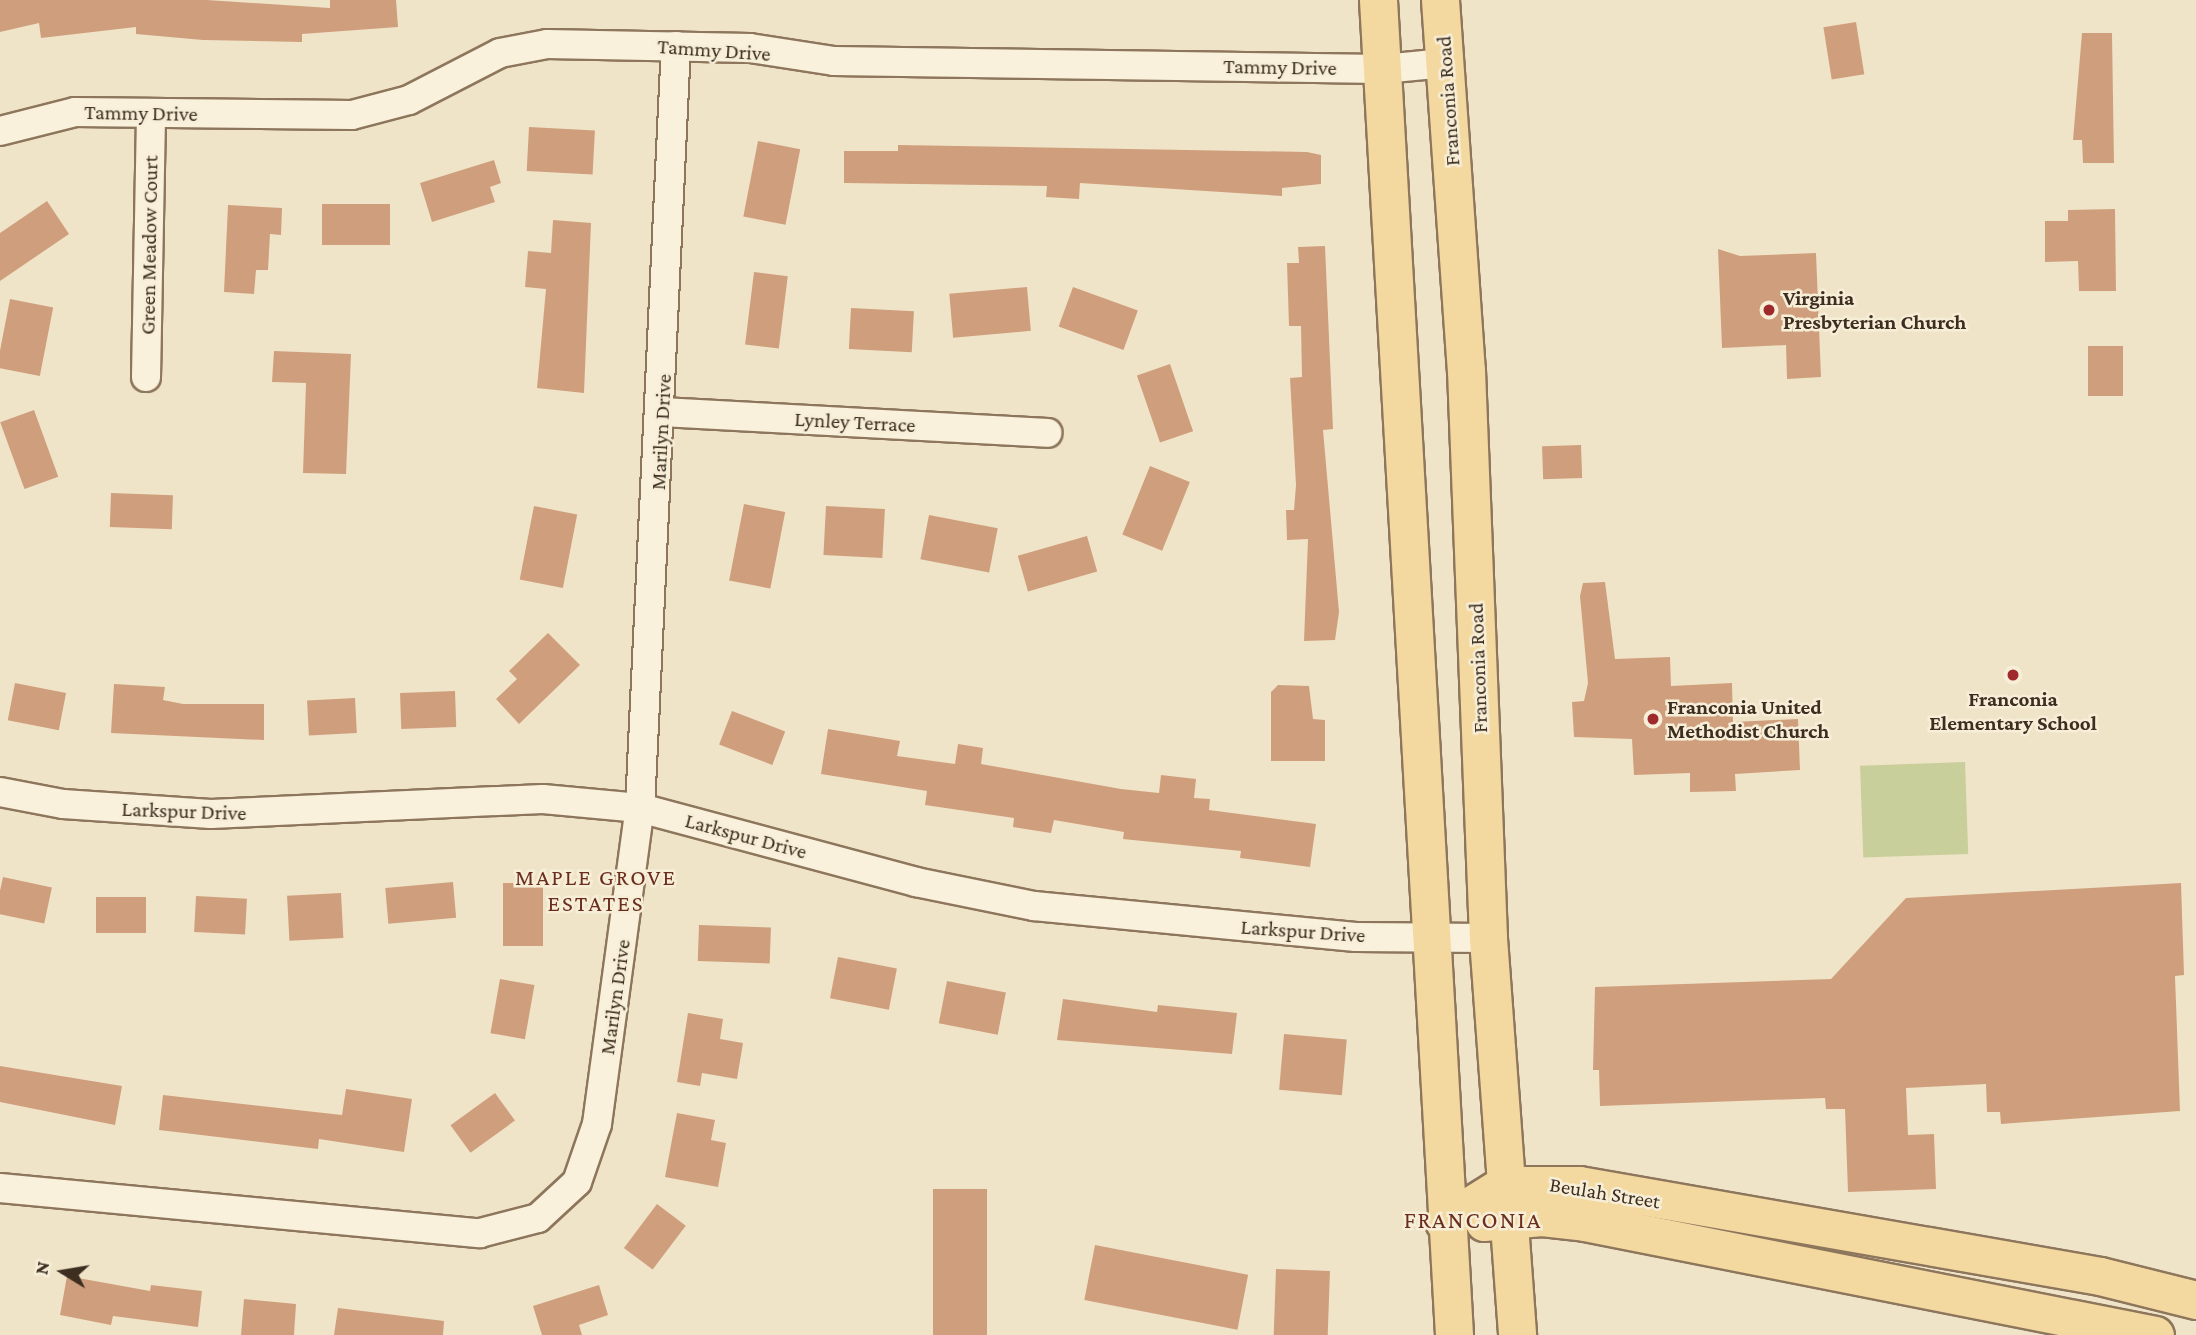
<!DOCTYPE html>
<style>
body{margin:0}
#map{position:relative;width:2196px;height:1335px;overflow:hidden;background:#f0e4c8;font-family:"Crimson Pro",serif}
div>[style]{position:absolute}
.green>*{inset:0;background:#c9cf9b;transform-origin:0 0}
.building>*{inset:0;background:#cf9f7d;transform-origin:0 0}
.roads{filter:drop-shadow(2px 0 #8d765c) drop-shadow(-2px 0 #8d765c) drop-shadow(0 2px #8d765c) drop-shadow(0 -2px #8d765c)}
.minor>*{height:28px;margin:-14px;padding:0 14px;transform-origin:14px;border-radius:14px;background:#faf1dc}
.major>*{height:37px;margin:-18.5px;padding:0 18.5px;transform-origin:18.5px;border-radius:18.5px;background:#f3d9a0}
.dots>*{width:19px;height:19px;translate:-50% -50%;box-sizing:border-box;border:4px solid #f7eed8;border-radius:50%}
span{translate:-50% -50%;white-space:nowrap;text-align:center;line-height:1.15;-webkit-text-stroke:5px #f7eed8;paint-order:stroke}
.street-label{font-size:21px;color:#3d2e20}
.poi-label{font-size:21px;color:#3d2e20;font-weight:700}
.left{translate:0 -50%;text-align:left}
.neighbourhood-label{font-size:23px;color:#6b2e1e;letter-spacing:2px}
.quarter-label{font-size:24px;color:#6b2e1e;letter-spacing:2px}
.north{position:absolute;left:28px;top:1237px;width:70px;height:70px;-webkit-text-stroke:5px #f7eed8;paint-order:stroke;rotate:281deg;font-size:19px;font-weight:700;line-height:28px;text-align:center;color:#3d2e20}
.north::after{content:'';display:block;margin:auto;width:24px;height:32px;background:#3d2e20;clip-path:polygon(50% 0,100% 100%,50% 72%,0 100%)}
</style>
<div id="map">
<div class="green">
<i style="left:1965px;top:762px;width:92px;height:105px;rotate:88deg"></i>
</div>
<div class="building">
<i style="clip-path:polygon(0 0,207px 0,330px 8px,330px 0,396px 0,398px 27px,302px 34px,302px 42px,203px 40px,136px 34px,136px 27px,41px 38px,39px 23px,0 32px)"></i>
<i style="left:1856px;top:22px;width:53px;height:33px;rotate:81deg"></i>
<i style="clip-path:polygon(2082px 33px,2112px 33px,2114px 163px,2083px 163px,2082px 140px,2073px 140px)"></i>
<i style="left:529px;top:127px;width:66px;height:44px;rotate:3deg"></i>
<i style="left:758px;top:141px;width:43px;height:77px;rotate:11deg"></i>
<i style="clip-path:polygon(898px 145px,1307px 152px,1321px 155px,1321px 184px,1282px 188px,1282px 196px,1080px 183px,1079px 199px,1046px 197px,1047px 186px,844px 183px,844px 151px,898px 151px)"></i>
<i style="clip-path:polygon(494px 160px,501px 183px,490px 187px,495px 202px,432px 222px,420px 183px)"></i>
<i style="clip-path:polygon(47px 201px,69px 234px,0 281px,0 233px)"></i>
<i style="left:322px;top:204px;width:68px;height:41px"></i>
<i style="clip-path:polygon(228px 205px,282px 208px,281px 235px,270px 234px,268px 270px,256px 270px,254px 294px,224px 292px)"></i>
<i style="clip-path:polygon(2115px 209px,2116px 291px,2079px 291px,2078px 261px,2045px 262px,2045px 221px,2068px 221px,2068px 210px)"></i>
<i style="clip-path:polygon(553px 220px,591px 223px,584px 393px,537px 388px,546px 289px,525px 287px,528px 251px,551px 253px)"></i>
<i style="clip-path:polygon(1325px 246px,1333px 429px,1323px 430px,1339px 612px,1335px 640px,1304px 641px,1308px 539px,1287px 540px,1286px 510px,1294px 510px,1296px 485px,1290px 378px,1302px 377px,1301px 326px,1289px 326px,1287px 263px,1299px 263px,1298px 247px)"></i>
<i style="clip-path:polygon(1718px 249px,1740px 256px,1816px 253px,1821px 377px,1787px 379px,1786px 345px,1722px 348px)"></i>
<i style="left:754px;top:272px;width:34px;height:73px;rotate:7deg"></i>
<i style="left:1027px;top:287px;width:44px;height:78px;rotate:85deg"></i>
<i style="left:1073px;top:287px;width:69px;height:42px;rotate:20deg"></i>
<i style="left:10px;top:299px;width:44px;height:70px;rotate:11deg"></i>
<i style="left:851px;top:308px;width:63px;height:41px;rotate:3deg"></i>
<i style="left:2088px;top:346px;width:35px;height:50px"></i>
<i style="clip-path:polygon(274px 351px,351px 354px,346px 474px,303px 473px,306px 383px,272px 382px)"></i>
<i style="left:1170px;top:364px;width:71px;height:35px;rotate:71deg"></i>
<i style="left:34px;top:410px;width:71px;height:36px;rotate:70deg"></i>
<i style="left:1581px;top:445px;width:33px;height:39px;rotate:88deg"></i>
<i style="left:1150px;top:466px;width:43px;height:74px;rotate:22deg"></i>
<i style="left:111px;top:493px;width:62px;height:34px;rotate:2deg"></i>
<i style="left:744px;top:504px;width:42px;height:78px;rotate:11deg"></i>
<i style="left:534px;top:506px;width:44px;height:75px;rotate:11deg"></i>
<i style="left:826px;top:506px;width:59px;height:49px;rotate:3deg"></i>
<i style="left:929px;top:515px;width:70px;height:45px;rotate:11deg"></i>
<i style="left:1087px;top:536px;width:37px;height:72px;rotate:74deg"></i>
<i style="clip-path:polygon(1605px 582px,1615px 659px,1670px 657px,1671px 686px,1732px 683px,1733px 722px,1798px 719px,1800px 770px,1735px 774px,1736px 791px,1690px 792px,1690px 773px,1634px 775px,1632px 739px,1574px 737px,1572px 702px,1584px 701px,1588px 683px,1580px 596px,1583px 583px)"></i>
<i style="clip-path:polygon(548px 633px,580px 665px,519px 724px,496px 699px,517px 679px,509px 671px)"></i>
<i style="left:15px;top:683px;width:52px;height:38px;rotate:11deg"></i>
<i style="clip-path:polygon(114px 684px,165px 687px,163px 700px,183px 704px,264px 704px,264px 740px,111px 733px)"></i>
<i style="clip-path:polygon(1278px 685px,1309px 686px,1313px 719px,1325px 720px,1325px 761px,1271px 761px,1271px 692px)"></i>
<i style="left:455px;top:691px;width:36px;height:55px;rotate:88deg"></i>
<i style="left:355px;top:698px;width:35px;height:48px;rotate:87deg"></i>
<i style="left:732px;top:711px;width:57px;height:36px;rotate:21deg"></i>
<i style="clip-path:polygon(828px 729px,900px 741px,897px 756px,955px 764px,958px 744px,983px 748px,981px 764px,1121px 789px,1159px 793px,1161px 775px,1196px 779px,1194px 798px,1210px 799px,1209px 810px,1316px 824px,1310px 867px,1240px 858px,1241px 851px,1123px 839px,1124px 832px,1054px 820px,1051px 833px,1013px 827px,1014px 818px,925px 805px,927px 791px,821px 774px)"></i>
<i style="left:3px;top:877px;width:50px;height:37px;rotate:12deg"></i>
<i style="left:453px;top:882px;width:36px;height:68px;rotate:85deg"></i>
<i style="left:503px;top:883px;width:40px;height:63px"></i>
<i style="clip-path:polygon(2181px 883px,2184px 975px,2175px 976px,2180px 1111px,2001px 1124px,2000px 1112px,1987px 1112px,1986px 1084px,1906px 1088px,1908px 1135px,1934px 1134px,1936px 1189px,1848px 1192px,1845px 1109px,1826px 1109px,1825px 1098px,1600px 1106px,1599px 1070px,1593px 1070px,1595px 987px,1831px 979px,1906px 898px)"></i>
<i style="left:341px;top:893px;width:45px;height:54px;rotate:87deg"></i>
<i style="left:196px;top:896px;width:51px;height:36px;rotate:3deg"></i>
<i style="left:96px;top:897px;width:50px;height:36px"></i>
<i style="left:699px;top:925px;width:72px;height:36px;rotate:2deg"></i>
<i style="left:838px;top:957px;width:60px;height:42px;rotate:11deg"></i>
<i style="left:500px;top:979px;width:35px;height:55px;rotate:10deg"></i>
<i style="left:947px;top:981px;width:60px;height:43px;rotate:11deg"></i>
<i style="clip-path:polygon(1063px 999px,1157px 1012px,1158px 1005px,1237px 1013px,1232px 1054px,1057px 1040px)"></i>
<i style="clip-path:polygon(688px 1013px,723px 1019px,720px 1039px,743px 1043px,737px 1079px,702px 1073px,700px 1086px,677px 1082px)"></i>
<i style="left:1284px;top:1034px;width:63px;height:56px;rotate:5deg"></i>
<i style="clip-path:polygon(0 1066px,122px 1086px,115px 1125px,0 1102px)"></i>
<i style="clip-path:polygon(346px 1089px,412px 1099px,404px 1152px,319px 1139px,318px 1149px,159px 1130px,163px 1095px,342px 1115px)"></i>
<i style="left:495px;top:1093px;width:34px;height:55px;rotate:54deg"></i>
<i style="clip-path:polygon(677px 1113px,715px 1120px,711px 1140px,726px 1143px,718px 1187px,665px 1177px)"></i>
<i style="left:933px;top:1189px;width:54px;height:146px"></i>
<i style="left:657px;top:1204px;width:36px;height:55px;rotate:37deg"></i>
<i style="left:1095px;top:1245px;width:156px;height:56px;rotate:11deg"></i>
<i style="left:1276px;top:1269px;width:54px;height:66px;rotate:2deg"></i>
<i style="clip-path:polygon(67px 1276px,150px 1291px,151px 1285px,202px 1291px,198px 1327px,113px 1316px,111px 1325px,60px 1315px)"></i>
<i style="clip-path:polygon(599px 1285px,608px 1315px,579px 1325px,582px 1335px,542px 1335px,533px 1306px)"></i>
<i style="clip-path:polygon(244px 1299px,296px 1304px,294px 1335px,241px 1335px)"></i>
<i style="clip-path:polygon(338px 1308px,444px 1321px,443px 1335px,334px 1335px)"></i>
</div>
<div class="roads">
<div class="minor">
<i style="left:0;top:131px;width:77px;rotate:-14.2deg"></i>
<i style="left:75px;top:112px;width:277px;rotate:0.6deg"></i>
<i style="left:352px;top:115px;width:59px;rotate:-14.7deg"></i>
<i style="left:409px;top:100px;width:102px;rotate:-27.3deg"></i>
<i style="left:500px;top:53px;width:48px;rotate:-10.8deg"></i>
<i style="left:547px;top:44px;width:203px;rotate:1.1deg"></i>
<i style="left:750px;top:48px;width:85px;rotate:8.8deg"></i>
<i style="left:834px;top:61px;width:549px;rotate:0.83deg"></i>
<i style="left:1383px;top:69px;width:62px;rotate:-5.5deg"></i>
<i style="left:146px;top:377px;width:264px;rotate:-88.9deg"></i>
<i style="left:662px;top:412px;width:386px;rotate:3.1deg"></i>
<i style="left:0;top:792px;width:64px;rotate:10.8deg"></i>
<i style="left:63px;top:804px;width:148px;rotate:3.9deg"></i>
<i style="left:211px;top:814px;width:332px;rotate:-2.6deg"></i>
<i style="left:543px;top:799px;width:97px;rotate:5.3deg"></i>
<i style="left:640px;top:808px;width:286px;rotate:15deg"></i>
<i style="left:916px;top:882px;width:120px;rotate:11.5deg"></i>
<i style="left:1034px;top:906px;width:323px;rotate:5.5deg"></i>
<i style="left:1356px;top:937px;width:132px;rotate:0.4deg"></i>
<i style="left:0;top:1188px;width:482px;rotate:5.4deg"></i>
<i style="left:480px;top:1233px;width:60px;rotate:-14.5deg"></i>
<i style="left:538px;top:1218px;width:53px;rotate:-42.7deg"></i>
<i style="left:577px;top:1182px;width:61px;rotate:-71deg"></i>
<i style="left:597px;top:1124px;width:319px;rotate:-82.3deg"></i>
<i style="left:640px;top:808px;width:763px;rotate:-87.3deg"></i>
</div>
<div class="major">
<i style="left:1378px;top:0;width:1337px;rotate:86.74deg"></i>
<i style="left:1440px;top:0;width:371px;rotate:86deg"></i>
<i style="left:1466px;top:370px;width:568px;rotate:87.78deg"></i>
<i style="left:1488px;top:938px;width:398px;rotate:85.8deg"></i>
<i style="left:1444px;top:1222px;width:70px;rotate:-32.1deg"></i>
<i style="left:1503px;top:1185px;width:76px"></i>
<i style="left:1579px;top:1185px;width:529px;rotate:9.91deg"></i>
<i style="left:2100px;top:1276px;width:99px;rotate:14deg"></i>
<i style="left:1484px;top:1222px;width:58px;rotate:-4.9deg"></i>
<i style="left:1542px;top:1217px;width:43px;rotate:6.6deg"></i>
<i style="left:1585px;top:1222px;width:581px;rotate:11.21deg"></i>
</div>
</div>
<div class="dots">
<i style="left:1769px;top:310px;background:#9e2a2b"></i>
<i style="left:2013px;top:675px;background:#9e2a2b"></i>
<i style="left:1653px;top:719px;background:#9e2a2b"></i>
</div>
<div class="street-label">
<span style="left:714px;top:50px;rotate:4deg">Tammy Drive</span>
<span style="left:1280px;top:67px;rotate:1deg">Tammy Drive</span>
<span style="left:1448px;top:101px;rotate:-94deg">Franconia Road</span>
<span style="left:141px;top:113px;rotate:1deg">Tammy Drive</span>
<span style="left:149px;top:245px;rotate:-89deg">Green Meadow Court</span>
<span style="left:855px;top:422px;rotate:3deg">Lynley Terrace</span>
<span style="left:661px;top:432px;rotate:-87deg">Marilyn Drive</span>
<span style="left:1478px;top:668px;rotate:-92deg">Franconia Road</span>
<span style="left:184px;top:811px;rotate:2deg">Larkspur Drive</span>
<span style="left:746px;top:836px;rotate:15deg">Larkspur Drive</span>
<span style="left:1303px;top:931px;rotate:4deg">Larkspur Drive</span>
<span style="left:615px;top:997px;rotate:-82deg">Marilyn Drive</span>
<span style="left:1605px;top:1193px;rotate:9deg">Beulah Street</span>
</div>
<div class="poi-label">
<span class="left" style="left:1783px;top:310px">Virginia<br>Presbyterian Church</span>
<span style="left:2013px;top:711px">Franconia<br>Elementary School</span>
<span class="left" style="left:1667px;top:719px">Franconia United<br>Methodist Church</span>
</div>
<div class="neighbourhood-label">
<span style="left:596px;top:890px">MAPLE GROVE<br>ESTATES</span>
</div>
<div class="quarter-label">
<span style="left:1473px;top:1220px">FRANCONIA</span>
</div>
<div class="north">N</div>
</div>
